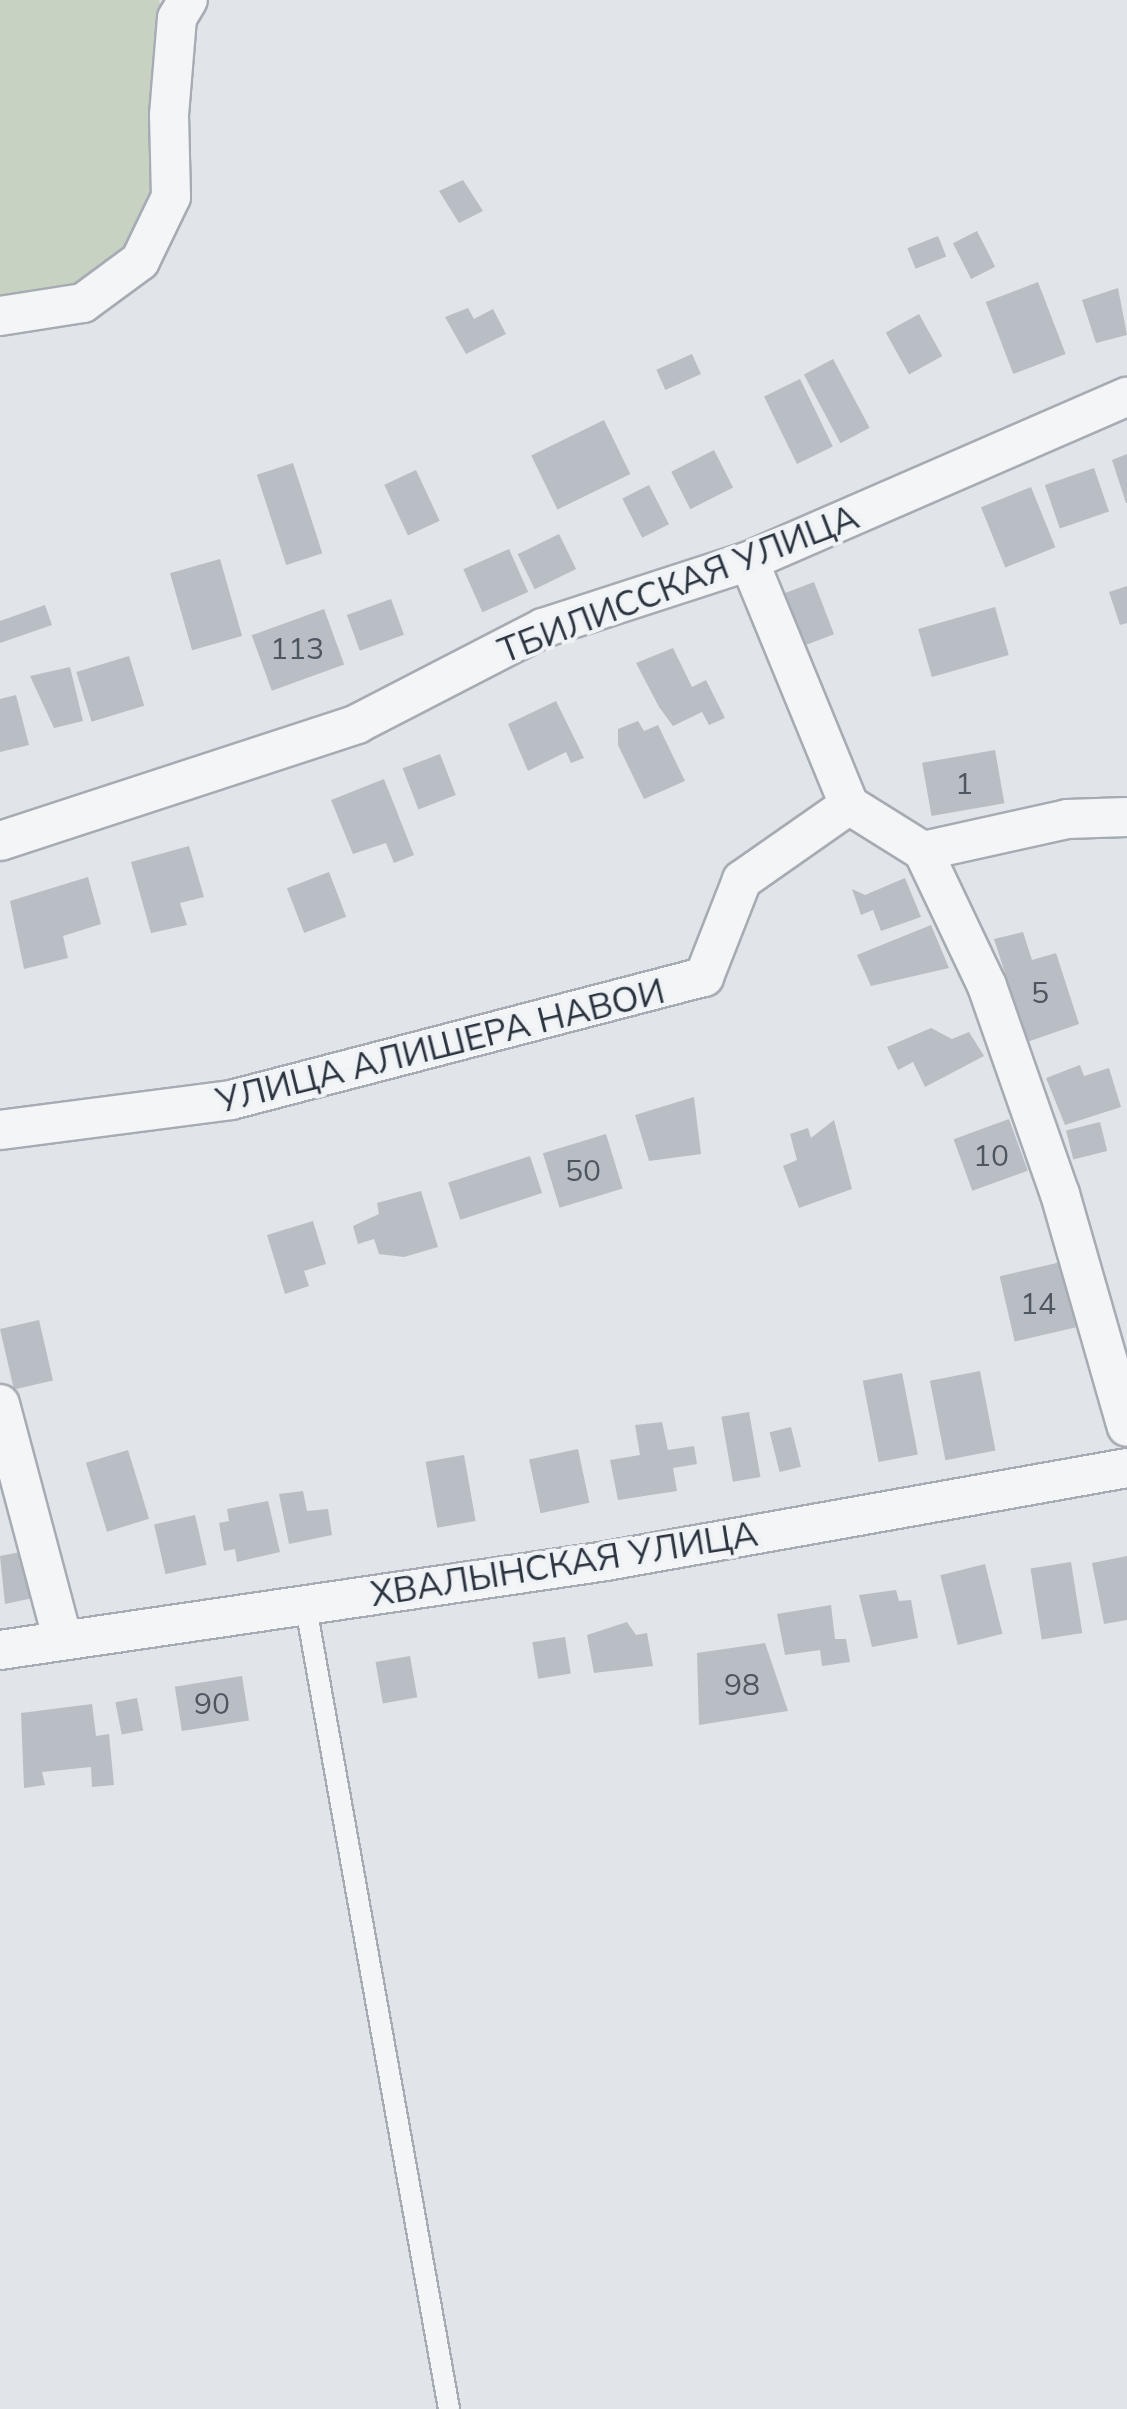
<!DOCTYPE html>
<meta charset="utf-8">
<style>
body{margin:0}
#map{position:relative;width:1127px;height:2409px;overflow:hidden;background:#e1e4e9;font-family:Mulish,sans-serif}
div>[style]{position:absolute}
.green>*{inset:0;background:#c7d2c3}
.building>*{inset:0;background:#b9bec5;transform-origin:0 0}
.roads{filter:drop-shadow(2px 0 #a7abb3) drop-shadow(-2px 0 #a7abb3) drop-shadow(0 2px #a7abb3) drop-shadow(0 -2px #a7abb3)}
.service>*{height:20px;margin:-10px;padding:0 10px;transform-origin:10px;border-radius:10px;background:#f3f5f7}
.minor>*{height:38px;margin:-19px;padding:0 19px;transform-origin:19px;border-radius:19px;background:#f3f5f7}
span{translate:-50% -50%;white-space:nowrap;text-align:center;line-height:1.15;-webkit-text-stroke:8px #f0f3f6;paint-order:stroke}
.number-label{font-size:30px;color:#4e5660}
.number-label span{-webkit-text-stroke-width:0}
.street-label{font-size:35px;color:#2b333f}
</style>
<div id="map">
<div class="green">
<i style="clip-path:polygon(0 0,159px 0,164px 17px,163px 201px,131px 261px,79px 301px,0 311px)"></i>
</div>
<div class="building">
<i style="clip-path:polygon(463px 180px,483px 211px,459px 223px,439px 191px)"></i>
<i style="left:977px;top:231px;width:40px;height:27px;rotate:63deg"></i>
<i style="left:938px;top:236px;width:22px;height:33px;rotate:68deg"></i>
<i style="left:1038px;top:282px;width:77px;height:56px;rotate:69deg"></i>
<i style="clip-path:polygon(1118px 288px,1127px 335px,1096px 343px,1082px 300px)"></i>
<i style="clip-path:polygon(468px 308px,474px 319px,493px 309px,506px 334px,466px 354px,445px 317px)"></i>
<i style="left:919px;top:314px;width:48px;height:38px;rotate:61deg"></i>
<i style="left:692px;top:354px;width:22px;height:39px;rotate:66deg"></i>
<i style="left:833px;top:359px;width:78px;height:33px;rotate:62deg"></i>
<i style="left:800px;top:379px;width:75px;height:40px;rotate:64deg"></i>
<i style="left:604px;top:420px;width:60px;height:81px;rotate:64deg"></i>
<i style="left:714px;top:450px;width:42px;height:48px;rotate:63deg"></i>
<i style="clip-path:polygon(1127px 454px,1127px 503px,1126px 503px,1112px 460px)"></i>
<i style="left:293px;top:463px;width:95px;height:38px;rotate:72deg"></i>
<i style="left:1094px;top:468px;width:46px;height:52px;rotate:71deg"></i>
<i style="left:416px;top:470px;width:56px;height:35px;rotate:65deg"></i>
<i style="left:649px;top:485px;width:44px;height:30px;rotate:63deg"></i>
<i style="left:1031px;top:487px;width:65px;height:54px;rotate:68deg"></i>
<i style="left:559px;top:534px;width:39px;height:46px;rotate:64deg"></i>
<i style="left:509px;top:549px;width:47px;height:50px;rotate:66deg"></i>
<i style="left:220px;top:559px;width:80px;height:52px;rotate:74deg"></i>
<i style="left:814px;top:582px;width:56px;height:40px;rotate:69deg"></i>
<i style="clip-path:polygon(1127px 586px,1127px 623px,1120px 625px,1109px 592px)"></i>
<i style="left:391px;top:599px;width:38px;height:47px;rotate:70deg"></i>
<i style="clip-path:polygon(45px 605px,52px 625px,0 643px,0 621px)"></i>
<i style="left:995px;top:607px;width:50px;height:80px;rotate:74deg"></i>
<i style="left:324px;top:609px;width:59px;height:77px;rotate:70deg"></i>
<i style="clip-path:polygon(673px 648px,692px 687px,706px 680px,725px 718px,709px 725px,702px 712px,673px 726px,659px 707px,636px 663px)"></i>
<i style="left:129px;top:656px;width:52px;height:55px;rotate:73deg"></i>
<i style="clip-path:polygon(70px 667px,83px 721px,54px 728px,30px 676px)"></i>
<i style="clip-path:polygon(16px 695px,29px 745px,0 752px,0 699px)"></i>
<i style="clip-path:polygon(556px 701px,584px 758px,571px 763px,566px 752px,528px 771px,508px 724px)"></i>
<i style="clip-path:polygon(638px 721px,644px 731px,658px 725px,685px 781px,644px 799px,618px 745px,618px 729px)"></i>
<i style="left:995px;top:750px;width:54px;height:74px;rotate:80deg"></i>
<i style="left:440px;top:754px;width:44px;height:40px;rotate:69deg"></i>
<i style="clip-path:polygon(384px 779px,414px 855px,394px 863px,386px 843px,353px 854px,331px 800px)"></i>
<i style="clip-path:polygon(189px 846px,204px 897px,180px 903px,187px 925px,151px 933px,131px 862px)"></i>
<i style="left:329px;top:872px;width:48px;height:45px;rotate:69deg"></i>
<i style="clip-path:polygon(88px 877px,101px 924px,63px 936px,68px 958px,24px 969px,10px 901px)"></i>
<i style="clip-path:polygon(905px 878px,921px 917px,881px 931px,873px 910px,861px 915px,852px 889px,865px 895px)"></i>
<i style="clip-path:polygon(931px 925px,949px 968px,871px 986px,857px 955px)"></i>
<i style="clip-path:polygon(1023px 932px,1032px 960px,1056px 953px,1079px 1024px,1027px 1042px,994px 939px)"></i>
<i style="clip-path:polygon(931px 1028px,952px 1039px,969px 1032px,984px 1056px,925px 1087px,913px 1062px,898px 1070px,887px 1047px)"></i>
<i style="clip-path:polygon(1080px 1065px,1084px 1076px,1109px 1068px,1121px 1107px,1065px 1125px,1046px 1078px)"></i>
<i style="clip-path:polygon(694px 1097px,701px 1154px,649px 1161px,635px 1115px)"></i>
<i style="left:1009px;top:1119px;width:55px;height:59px;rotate:70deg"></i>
<i style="clip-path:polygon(834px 1120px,852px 1189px,799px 1208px,783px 1166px,797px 1160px,790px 1134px,808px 1128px,811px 1138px)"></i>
<i style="left:1100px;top:1122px;width:30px;height:35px;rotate:76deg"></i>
<i style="left:606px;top:1134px;width:57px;height:66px;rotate:73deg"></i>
<i style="left:530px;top:1156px;width:39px;height:86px;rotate:72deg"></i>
<i style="clip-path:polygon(421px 1191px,438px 1247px,404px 1257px,379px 1254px,374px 1239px,358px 1244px,353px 1226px,379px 1214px,377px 1203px)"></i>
<i style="clip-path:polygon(313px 1221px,326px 1264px,304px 1271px,309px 1286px,285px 1294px,267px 1235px)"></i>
<i style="left:1061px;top:1262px;width:67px;height:63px;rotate:77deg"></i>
<i style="left:39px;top:1320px;width:62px;height:40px;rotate:77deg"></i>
<i style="left:980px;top:1371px;width:81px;height:51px;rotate:79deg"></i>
<i style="left:902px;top:1373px;width:83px;height:40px;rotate:79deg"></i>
<i style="left:749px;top:1412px;width:66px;height:28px;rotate:80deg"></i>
<i style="clip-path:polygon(662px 1422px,668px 1450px,694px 1446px,697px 1464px,673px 1468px,677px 1491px,618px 1500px,610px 1460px,640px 1455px,635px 1425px)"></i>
<i style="left:791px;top:1427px;width:41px;height:22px;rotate:76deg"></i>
<i style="left:578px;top:1449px;width:55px;height:50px;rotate:78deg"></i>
<i style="left:128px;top:1450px;width:72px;height:44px;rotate:73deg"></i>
<i style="left:464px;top:1455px;width:67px;height:39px;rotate:80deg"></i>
<i style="clip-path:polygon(303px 1491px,307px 1511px,328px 1509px,332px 1535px,289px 1544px,279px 1494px)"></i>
<i style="clip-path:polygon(268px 1501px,280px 1552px,237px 1562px,235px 1549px,224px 1551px,219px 1523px,229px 1521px,227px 1509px)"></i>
<i style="left:195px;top:1515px;width:51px;height:42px;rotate:77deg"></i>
<i style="clip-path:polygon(26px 1551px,38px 1597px,5px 1604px,0 1556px)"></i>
<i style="clip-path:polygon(1127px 1556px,1127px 1620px,1104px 1624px,1092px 1563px)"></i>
<i style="left:1071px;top:1562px;width:72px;height:41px;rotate:81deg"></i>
<i style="left:985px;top:1564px;width:72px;height:46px;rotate:76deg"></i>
<i style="clip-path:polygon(896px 1590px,899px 1601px,911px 1600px,918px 1638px,872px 1647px,859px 1595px)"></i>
<i style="clip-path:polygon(831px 1605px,835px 1639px,846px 1639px,850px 1662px,822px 1666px,820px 1650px,785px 1655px,777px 1614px)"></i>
<i style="clip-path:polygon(627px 1622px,636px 1635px,647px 1633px,653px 1666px,594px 1673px,587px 1635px)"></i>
<i style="left:565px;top:1637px;width:37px;height:33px;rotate:81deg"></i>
<i style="clip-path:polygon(765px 1643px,788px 1711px,699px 1725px,697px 1653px)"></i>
<i style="left:410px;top:1656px;width:42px;height:35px;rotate:80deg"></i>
<i style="left:242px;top:1676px;width:45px;height:68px;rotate:81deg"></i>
<i style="left:137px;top:1698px;width:33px;height:22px;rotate:79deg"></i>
<i style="clip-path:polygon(92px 1704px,96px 1736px,109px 1734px,114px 1785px,92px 1787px,91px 1767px,42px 1772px,45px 1785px,24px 1788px,21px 1713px)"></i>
</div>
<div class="roads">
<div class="service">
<i style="left:305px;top:1602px;width:820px;rotate:79.88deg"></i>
</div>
<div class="minor">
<i style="left:0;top:316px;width:84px;rotate:-8.9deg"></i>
<i style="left:83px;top:303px;width:71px;rotate:-36.4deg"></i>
<i style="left:140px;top:261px;width:71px;rotate:-64.2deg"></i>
<i style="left:171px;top:197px;width:82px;rotate:-91.4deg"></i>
<i style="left:169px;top:115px;width:97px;rotate:-85.3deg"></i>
<i style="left:177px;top:18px;width:21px;rotate:-59deg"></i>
<i style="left:749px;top:561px;width:264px;rotate:67.7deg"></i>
<i style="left:849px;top:805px;width:87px;rotate:31.9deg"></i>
<i style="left:923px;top:851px;width:149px;rotate:64.6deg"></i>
<i style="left:987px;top:986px;width:220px;rotate:70.7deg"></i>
<i style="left:1060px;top:1194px;width:242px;rotate:74deg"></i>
<i style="left:0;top:841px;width:376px;rotate:-18.1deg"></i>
<i style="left:357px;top:724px;width:209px;rotate:-27.3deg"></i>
<i style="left:543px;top:628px;width:217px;rotate:-18deg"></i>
<i style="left:749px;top:561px;width:412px;rotate:-23.5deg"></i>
<i style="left:923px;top:851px;width:148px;rotate:-12.5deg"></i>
<i style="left:1067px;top:819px;width:60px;rotate:-1.9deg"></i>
<i style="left:0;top:1130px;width:233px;rotate:-7.4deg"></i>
<i style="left:231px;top:1100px;width:489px;rotate:-14.6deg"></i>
<i style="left:704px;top:977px;width:104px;rotate:-68.6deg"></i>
<i style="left:742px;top:880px;width:131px;rotate:-35deg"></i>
<i style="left:0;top:1404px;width:241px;rotate:75.1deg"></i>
<i style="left:0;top:1650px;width:613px;rotate:-8.35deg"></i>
<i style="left:606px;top:1561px;width:529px;rotate:-10.12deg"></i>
</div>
</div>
<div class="number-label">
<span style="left:297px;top:648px">113</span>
<span style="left:964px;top:783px">1</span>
<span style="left:1040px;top:992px">5</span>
<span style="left:991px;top:1155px">10</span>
<span style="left:583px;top:1170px">50</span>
<span style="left:1038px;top:1303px">14</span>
<span style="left:742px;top:1684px">98</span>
<span style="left:212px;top:1703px">90</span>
</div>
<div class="street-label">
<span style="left:678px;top:583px;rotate:-21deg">ТБИЛИССКАЯ УЛИЦА</span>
<span style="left:440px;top:1045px;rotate:-14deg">УЛИЦА АЛИШЕРА НАВОИ</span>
<span style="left:564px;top:1563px;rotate:-9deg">ХВАЛЫНСКАЯ УЛИЦА</span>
</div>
</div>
